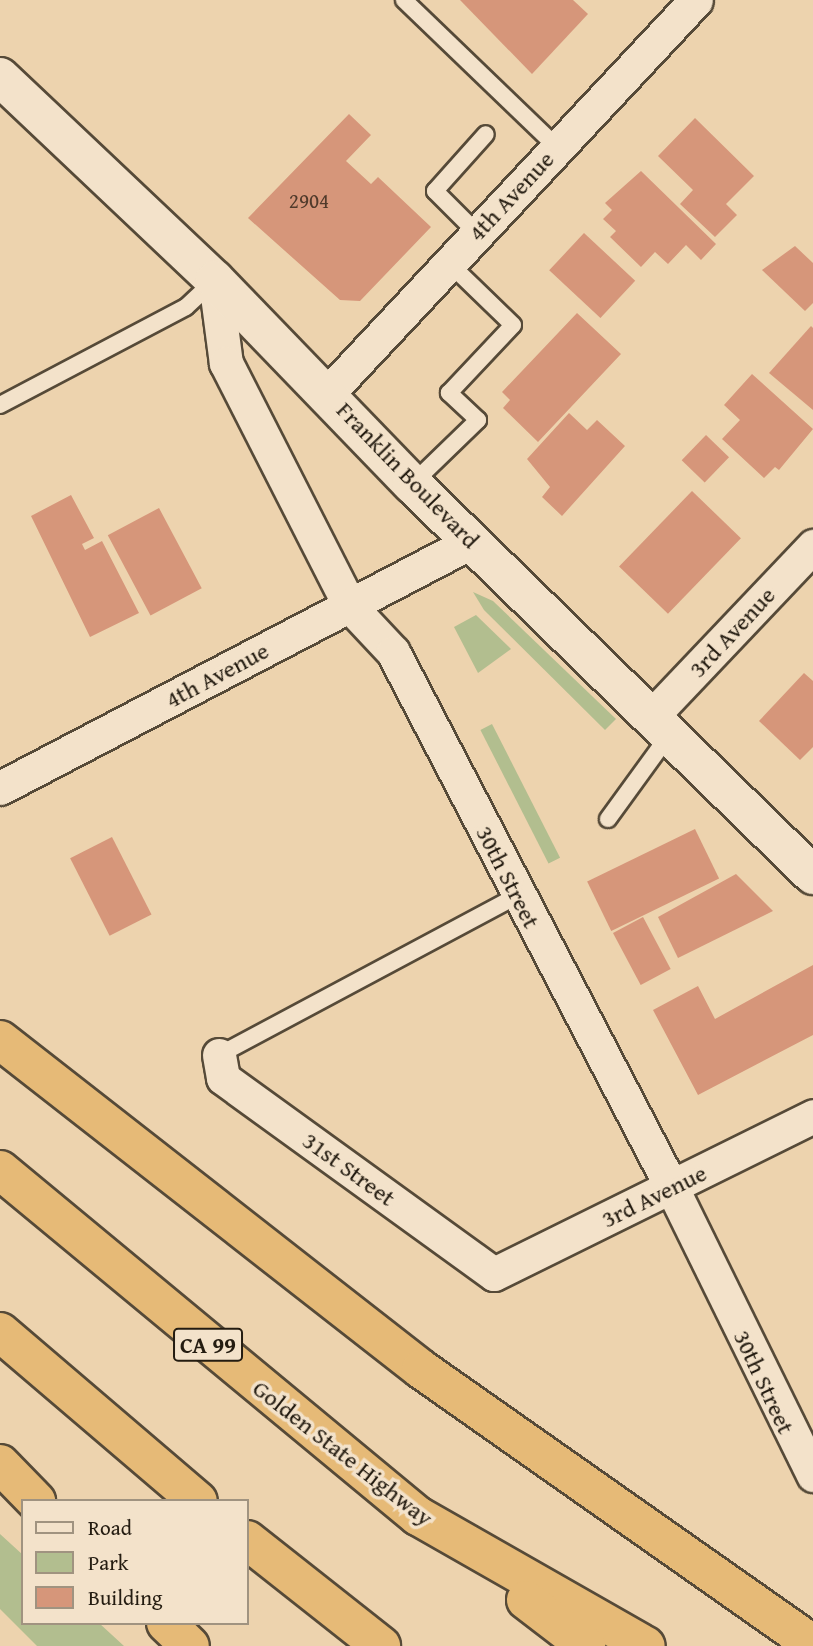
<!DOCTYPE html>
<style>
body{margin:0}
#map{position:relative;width:813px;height:1646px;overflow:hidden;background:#edd3ae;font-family:"Gentium Book Plus",serif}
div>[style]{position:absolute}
.green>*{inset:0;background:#b2be8f;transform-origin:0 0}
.building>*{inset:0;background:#d6967a;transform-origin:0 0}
.roads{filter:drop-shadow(2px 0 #564a38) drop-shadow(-2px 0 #564a38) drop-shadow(0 2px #564a38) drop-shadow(0 -2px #564a38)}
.lane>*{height:16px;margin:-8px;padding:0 8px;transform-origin:8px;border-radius:8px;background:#f3e2ca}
.street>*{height:33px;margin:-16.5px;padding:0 16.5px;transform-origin:16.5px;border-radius:16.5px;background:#f3e2ca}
.secondary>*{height:38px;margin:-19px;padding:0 19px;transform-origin:19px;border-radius:19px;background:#f3e2ca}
.highway>*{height:38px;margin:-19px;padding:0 19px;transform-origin:19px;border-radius:19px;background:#e6ba77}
span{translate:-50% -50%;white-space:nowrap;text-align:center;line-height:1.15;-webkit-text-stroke:7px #f3e2ca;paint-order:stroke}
.number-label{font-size:21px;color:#503a2b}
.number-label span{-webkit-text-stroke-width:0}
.shield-label span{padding:2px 5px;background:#f3e2ca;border:2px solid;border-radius:5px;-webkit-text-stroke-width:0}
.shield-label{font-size:23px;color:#241c11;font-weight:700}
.street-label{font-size:24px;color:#241c11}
.legend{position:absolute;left:21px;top:1499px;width:228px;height:126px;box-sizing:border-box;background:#f3e2ca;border:2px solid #a09380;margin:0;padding:9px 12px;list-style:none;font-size:21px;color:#241c11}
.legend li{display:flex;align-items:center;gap:14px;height:35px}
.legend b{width:35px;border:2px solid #a09380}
</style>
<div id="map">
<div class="green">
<i style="clip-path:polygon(473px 592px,493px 601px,616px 719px,605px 730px,484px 610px)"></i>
<i style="clip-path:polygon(476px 615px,511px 649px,478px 673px,454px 627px)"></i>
<i style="left:492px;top:724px;width:150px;height:13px;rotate:63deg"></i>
<i style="clip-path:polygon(0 1534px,23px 1555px,23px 1623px,99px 1623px,124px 1646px,37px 1646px,0 1609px)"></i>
</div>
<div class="building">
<i style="clip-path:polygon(460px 0,573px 0,588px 14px,532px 74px)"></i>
<i style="clip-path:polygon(349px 114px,371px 135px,346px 161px,371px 184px,378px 177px,431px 227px,360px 301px,340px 300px,248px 218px)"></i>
<i style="clip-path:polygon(695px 118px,754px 176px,726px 204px,737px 215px,715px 237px,680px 204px,693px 190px,658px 156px)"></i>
<i style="clip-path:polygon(641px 171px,716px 244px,701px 260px,686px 245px,668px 264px,655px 252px,641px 267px,610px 237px,616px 231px,603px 219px,612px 210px,605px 203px)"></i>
<i style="left:584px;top:233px;width:70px;height:51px;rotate:43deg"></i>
<i style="clip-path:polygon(795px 246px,813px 263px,813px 303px,805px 311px,762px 270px)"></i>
<i style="clip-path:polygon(577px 313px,621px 354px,538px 442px,503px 408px,510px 400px,502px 392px)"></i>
<i style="clip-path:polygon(811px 326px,813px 328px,813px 410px,769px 373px)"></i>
<i style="clip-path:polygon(752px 374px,813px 429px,779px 470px,775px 467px,764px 478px,722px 439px,740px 420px,724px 405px)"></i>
<i style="clip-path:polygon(569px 413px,587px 430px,597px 420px,625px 446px,562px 516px,542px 497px,550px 487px,527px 459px)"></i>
<i style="left:706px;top:435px;width:32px;height:35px;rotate:44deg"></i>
<i style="left:692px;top:491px;width:68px;height:105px;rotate:44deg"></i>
<i style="clip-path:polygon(71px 495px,94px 538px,82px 544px,85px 550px,102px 541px,139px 613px,90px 637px,31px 516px)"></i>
<i style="left:159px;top:508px;width:91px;height:58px;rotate:62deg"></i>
<i style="clip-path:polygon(804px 673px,813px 681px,813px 747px,800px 760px,759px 721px)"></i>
<i style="left:695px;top:829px;width:55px;height:120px;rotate:64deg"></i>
<i style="left:112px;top:837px;width:87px;height:47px;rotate:63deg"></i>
<i style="clip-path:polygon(736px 874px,773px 911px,678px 958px,658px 917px)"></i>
<i style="left:643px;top:917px;width:59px;height:34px;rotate:62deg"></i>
<i style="clip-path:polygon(813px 965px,813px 1035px,698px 1095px,653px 1010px,698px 986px,715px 1019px)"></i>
</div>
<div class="roads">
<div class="lane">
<i style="left:404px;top:0;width:212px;rotate:43.9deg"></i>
<i style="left:476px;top:232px;width:58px;rotate:-135deg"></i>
<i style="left:435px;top:191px;width:76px;rotate:-48.2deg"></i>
<i style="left:0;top:405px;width:210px;rotate:-27.8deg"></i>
<i style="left:186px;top:307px;width:40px;rotate:-43deg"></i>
<i style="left:412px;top:484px;width:92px;rotate:-44.1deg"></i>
<i style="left:478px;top:420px;width:40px;rotate:-137deg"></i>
<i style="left:449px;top:393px;width:93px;rotate:-46.7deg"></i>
<i style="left:513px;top:325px;width:91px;rotate:-135.9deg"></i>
<i style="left:608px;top:819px;width:104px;rotate:-54deg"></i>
<i style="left:219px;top:1055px;width:338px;rotate:-28.1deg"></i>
</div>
<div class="street">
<i style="left:215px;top:280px;width:84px;rotate:82.5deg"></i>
<i style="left:226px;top:363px;width:273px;rotate:63deg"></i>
<i style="left:350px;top:606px;width:63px;rotate:46.9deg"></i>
<i style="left:393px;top:652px;width:604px;rotate:62.5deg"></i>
<i style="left:672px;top:1188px;width:320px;rotate:63.8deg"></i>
<i style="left:328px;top:393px;width:538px;rotate:-46.88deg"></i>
<i style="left:651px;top:717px;width:236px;rotate:-46.5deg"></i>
<i style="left:0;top:788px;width:531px;rotate:-27.58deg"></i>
<i style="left:219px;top:1055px;width:23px;rotate:80deg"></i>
<i style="left:223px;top:1078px;width:334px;rotate:35.9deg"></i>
<i style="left:494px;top:1274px;width:356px;rotate:-26.3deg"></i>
</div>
<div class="secondary">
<i style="left:0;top:77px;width:296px;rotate:43.4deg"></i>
<i style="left:215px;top:280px;width:284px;rotate:46deg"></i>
<i style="left:412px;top:484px;width:560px;rotate:44.28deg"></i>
</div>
<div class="highway">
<i style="left:0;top:1040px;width:534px;rotate:38.01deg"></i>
<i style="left:421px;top:1369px;width:479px;rotate:35.1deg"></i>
<i style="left:0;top:1170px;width:543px;rotate:39.62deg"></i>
<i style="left:418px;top:1516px;width:262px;rotate:29.7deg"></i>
<i style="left:0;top:1332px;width:260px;rotate:40.5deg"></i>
<i style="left:0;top:1464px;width:52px;rotate:45.8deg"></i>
<i style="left:247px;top:1540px;width:171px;rotate:38.3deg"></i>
<i style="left:526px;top:1600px;width:76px;rotate:37.5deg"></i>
<i style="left:166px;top:1623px;width:33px;rotate:44deg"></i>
</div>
</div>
<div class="number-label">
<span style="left:309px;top:201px">2904</span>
</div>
<div class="shield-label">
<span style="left:208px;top:1345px">CA 99</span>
</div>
<div class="street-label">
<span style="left:511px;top:196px;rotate:-47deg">4th Avenue</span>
<span style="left:408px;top:475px;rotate:46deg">Franklin Boulevard</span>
<span style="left:732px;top:632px;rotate:-47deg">3rd Avenue</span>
<span style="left:217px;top:675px;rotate:-28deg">4th Avenue</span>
<span style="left:508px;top:877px;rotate:63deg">30th Street</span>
<span style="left:349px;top:1169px;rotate:36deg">31st Street</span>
<span style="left:654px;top:1196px;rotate:-26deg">3rd Avenue</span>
<span style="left:764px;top:1382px;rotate:65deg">30th Street</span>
<span style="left:343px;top:1453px;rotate:38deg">Golden State Highway</span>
</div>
<ul class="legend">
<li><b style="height:9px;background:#f3e2ca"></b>Road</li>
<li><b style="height:19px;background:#b2be8f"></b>Park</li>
<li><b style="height:19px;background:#d6967a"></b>Building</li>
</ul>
</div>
